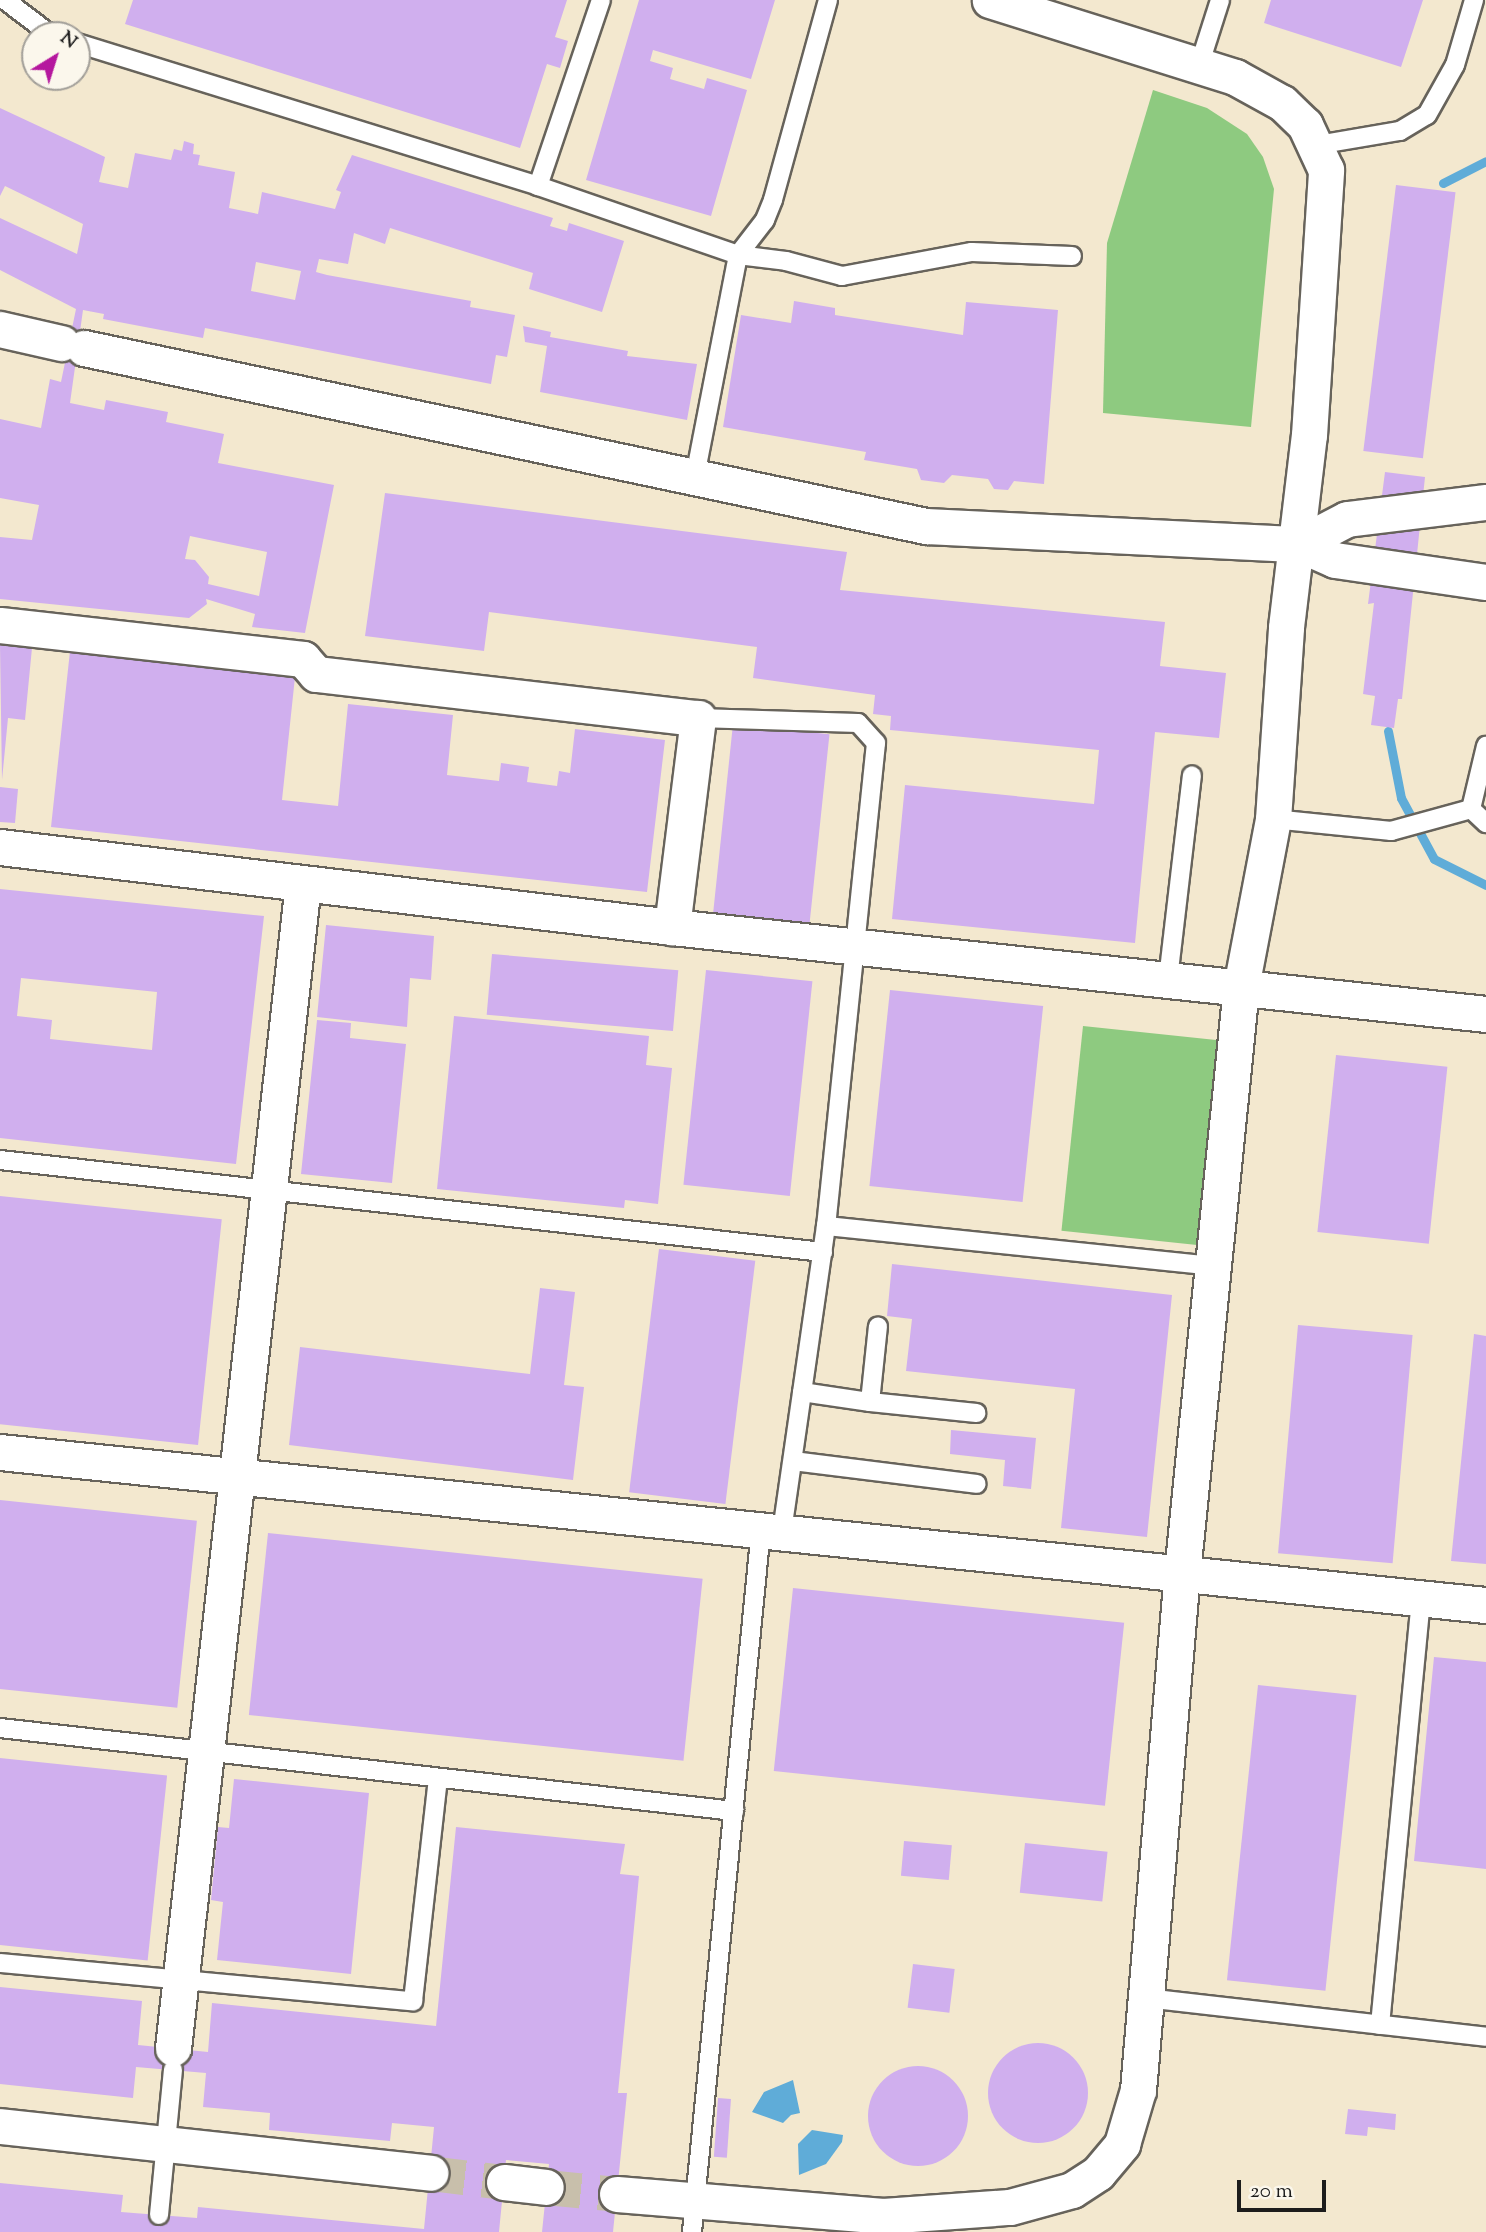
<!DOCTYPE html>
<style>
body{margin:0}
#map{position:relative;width:1486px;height:2232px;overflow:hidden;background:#f3e8cf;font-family:"Sorts Mill Goudy",serif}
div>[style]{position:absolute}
.green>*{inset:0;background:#8eca80;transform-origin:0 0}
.water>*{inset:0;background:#5facd8}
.stream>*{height:9px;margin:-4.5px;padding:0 4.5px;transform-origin:4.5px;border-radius:4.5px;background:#5facd8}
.building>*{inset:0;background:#d0afee;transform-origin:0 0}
.round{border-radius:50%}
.street-tunnel>*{height:35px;margin-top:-17.5px;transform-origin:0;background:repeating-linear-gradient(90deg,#c8bfab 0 35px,transparent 0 53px)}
.roads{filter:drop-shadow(2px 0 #67635b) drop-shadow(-2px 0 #67635b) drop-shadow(0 2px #67635b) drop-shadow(0 -2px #67635b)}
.lane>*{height:18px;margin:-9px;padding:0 9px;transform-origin:9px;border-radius:9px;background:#fff}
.street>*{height:35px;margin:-17.5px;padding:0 17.5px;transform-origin:17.5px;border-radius:17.5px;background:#fff}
span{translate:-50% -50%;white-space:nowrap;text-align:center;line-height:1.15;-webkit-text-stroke:7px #fbf7ec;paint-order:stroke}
.north{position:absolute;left:21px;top:21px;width:70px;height:70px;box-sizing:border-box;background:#fbf7ec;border:2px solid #a29f99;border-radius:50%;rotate:38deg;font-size:19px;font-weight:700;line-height:28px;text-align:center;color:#1c1c1c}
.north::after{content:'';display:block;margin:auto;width:24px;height:32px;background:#b5179e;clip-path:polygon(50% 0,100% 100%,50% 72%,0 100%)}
.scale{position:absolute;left:1237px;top:2180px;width:89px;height:32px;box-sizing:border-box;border:4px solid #1c1c1c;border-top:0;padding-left:9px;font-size:21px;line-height:24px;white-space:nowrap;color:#1c1c1c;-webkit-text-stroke:5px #fbf7ec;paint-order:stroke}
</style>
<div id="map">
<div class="green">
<i style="clip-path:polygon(1153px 90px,1207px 108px,1247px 134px,1263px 157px,1274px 189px,1251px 427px,1103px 413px,1107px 243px)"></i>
<i style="left:1083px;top:1026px;width:141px;height:206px;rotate:6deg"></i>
</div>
<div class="water">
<i style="clip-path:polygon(793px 2080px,800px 2113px,791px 2115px,783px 2123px,752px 2112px,764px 2092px)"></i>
<i style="clip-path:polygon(812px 2130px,843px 2135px,842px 2142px,826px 2164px,799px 2175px,798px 2144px)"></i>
</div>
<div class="stream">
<i style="left:1443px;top:183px;width:48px;rotate:-27.1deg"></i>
<i style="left:1388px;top:731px;width:68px;rotate:79deg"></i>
<i style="left:1401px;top:798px;width:69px;rotate:61.6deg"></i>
<i style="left:1434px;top:859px;width:58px;rotate:26.6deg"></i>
</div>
<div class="building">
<i style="clip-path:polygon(133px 0,567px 0,555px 37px,568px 41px,560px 68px,547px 64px,520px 148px,125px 24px)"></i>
<i style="clip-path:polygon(639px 0,775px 0,751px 79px,653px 50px,650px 61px,673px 68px,670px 79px,704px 89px,707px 78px,747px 90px,711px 216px,586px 180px)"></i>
<i style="clip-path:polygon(1271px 0,1423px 0,1401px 67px,1264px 23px)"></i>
<i style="clip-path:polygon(evenodd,0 108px,105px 157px,99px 182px,128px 188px,135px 153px,171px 160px,174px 149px,182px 151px,184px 141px,194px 144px,193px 154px,200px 155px,198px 165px,235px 172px,229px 208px,258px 214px,262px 192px,335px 209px,341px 192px,336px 190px,352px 155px,553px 218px,550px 226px,567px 231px,569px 223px,624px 241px,602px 312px,529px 289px,533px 273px,390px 228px,385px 244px,354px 233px,348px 264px,319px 259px,316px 272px,327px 275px,471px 301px,470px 307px,515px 315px,507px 357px,496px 355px,491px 384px,205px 328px,203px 338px,103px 319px,104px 314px,83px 310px,70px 403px,104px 410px,106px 400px,168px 412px,166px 422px,224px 434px,218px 463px,334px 485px,305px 633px,252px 627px,255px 614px,206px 599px,207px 604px,189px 618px,0 599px,0 537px,32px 540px,39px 505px,0 498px,0 419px,41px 428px,50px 379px,61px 382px,76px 309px,0 270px,0 218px,77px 254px,83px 224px,5px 186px,0 196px,0 108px,256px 262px,301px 271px,295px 300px,251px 291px,256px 262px,0 108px,190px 536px,267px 552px,259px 596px,208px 584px,209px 577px,195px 560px,185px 559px,190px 536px)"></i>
<i style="left:1396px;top:185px;width:60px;height:268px;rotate:7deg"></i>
<i style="clip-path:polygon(794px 301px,835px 308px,835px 315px,963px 335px,966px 302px,1058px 310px,1044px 484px,1014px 481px,1008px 490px,994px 489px,988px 479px,952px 475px,944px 483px,921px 480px,917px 469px,864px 460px,866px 452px,723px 427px,741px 315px,791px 323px)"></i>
<i style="clip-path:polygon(523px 326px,551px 332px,550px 337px,628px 351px,627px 356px,697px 364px,687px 420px,540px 392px,547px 346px,525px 342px)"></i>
<i style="clip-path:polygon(1385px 472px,1425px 477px,1402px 699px,1398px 699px,1394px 728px,1371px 725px,1375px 696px,1363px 694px,1374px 603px,1368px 604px)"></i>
<i style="clip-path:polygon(385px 493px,847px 552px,840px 590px,1165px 622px,1160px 666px,1226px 673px,1219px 738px,1155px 732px,1135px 943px,892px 919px,905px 785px,1094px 804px,1099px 750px,890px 730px,891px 716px,873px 714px,875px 695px,753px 678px,757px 647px,489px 612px,484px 651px,365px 636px)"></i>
<i style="clip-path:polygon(0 645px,32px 648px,25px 720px,8px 718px,2px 780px)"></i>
<i style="clip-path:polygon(70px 651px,295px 677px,282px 800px,338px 806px,348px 704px,453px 715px,447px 775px,499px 781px,501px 763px,529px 767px,527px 782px,557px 786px,559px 771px,570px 773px,575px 729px,665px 740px,647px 892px,51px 827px)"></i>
<i style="left:733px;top:724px;width:97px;height:190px;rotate:6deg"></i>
<i style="clip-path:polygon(0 787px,18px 789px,15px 823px,0 822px)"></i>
<i style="clip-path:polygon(evenodd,0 889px,264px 916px,236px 1164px,0 1138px,0 889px,21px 978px,157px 992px,152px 1050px,50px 1039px,52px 1020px,17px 1016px,21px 978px)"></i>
<i style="clip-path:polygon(326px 925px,434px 936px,431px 980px,410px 978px,407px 1027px,317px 1017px)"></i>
<i style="left:492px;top:954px;width:187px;height:61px;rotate:5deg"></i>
<i style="left:706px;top:970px;width:107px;height:216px;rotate:6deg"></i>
<i style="left:890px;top:990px;width:154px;height:197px;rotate:6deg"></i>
<i style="clip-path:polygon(454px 1016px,649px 1036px,646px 1065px,672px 1068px,658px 1204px,625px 1200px,624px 1208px,437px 1189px)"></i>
<i style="clip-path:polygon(317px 1020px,351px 1023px,350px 1038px,406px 1044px,392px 1183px,301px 1174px)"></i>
<i style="left:1336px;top:1055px;width:112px;height:178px;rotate:6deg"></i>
<i style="left:0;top:1196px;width:223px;height:227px;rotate:6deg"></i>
<i style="left:659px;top:1249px;width:97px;height:245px;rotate:7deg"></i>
<i style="clip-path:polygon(892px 1264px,1172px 1295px,1147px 1537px,1061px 1528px,1075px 1389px,906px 1371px,912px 1319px,887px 1316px)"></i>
<i style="clip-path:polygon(540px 1288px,575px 1292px,564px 1385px,584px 1387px,573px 1480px,289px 1445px,300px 1347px,530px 1374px)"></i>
<i style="left:1298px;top:1325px;width:115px;height:229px;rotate:5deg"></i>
<i style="clip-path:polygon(1474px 1334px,1486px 1336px,1486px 1564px,1451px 1561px)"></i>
<i style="clip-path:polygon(951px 1430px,1036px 1438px,1031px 1489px,1003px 1486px,1005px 1460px,950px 1454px)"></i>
<i style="left:0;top:1500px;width:198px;height:188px;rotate:6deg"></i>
<i style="left:268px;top:1533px;width:437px;height:183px;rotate:6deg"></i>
<i style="left:793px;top:1588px;width:333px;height:184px;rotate:6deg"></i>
<i style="clip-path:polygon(1434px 1657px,1486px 1662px,1486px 1869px,1414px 1861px)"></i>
<i style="left:1258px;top:1685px;width:99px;height:297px;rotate:6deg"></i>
<i style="left:0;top:1758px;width:168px;height:186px;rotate:6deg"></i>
<i style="clip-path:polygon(234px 1779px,369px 1793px,351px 1974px,217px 1960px,223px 1902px,211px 1900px,218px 1827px,229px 1828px)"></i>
<i style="clip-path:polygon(456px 1827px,625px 1844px,620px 1874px,639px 1876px,618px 2093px,627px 2093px,613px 2232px,542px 2232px,549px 2164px,506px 2160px,499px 2232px,0 2232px,0 2183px,123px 2195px,121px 2212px,197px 2218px,198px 2207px,424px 2229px,434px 2127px,392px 2123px,390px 2141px,269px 2130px,270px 2113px,203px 2107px,206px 2073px,136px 2067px,133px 2098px,0 2084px,0 1987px,142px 2001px,138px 2045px,208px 2052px,212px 2003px,436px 2026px)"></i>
<i style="left:904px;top:1841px;width:48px;height:35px;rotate:5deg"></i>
<i style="left:1025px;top:1843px;width:83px;height:50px;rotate:6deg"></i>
<i style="left:913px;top:1964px;width:42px;height:44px;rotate:7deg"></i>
<i class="round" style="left:988px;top:2043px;width:100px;height:100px"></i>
<i class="round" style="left:868px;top:2066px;width:100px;height:100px"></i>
<i style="left:718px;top:2098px;width:13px;height:59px;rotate:4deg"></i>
<i style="clip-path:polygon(1348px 2109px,1396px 2114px,1395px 2130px,1368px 2127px,1367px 2136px,1345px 2134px)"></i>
</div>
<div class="street-tunnel">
<i style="left:430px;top:2173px;width:75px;rotate:6.9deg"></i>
<i style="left:546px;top:2187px;width:71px;rotate:5.6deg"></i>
</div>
<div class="roads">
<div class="lane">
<i style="left:5px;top:0;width:58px;rotate:37.3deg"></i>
<i style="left:828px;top:0;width:207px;rotate:105.4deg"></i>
<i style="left:773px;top:200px;width:22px;rotate:112deg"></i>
<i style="left:765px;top:220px;width:44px;rotate:127.6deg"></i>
<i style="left:738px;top:255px;width:48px;rotate:7.1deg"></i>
<i style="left:786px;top:261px;width:58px;rotate:15deg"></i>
<i style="left:842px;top:276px;width:132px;rotate:-10.5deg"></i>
<i style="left:972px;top:252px;width:100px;rotate:2.3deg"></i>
<i style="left:77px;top:43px;width:483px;rotate:17.2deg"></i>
<i style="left:538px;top:186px;width:212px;rotate:19deg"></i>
<i style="left:738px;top:255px;width:226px;rotate:101deg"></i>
<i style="left:1199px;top:66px;width:69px;rotate:-72.3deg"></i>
<i style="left:1317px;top:145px;width:84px;rotate:-9.6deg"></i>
<i style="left:1400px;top:131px;width:31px;rotate:-31deg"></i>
<i style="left:1427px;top:115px;width:57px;rotate:-60.8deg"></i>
<i style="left:1455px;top:65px;width:68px;rotate:-73.7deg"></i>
<i style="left:538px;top:186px;width:196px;rotate:-71.3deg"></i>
<i style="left:698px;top:718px;width:160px;rotate:1.8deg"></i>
<i style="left:858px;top:723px;width:27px;rotate:48deg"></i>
<i style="left:876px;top:743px;width:486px;rotate:95.9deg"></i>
<i style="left:826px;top:1226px;width:309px;rotate:98.2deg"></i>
<i style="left:1471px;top:809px;width:65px;rotate:-76.6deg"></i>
<i style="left:1471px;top:809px;width:21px;rotate:43deg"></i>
<i style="left:1273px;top:819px;width:119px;rotate:5.8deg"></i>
<i style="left:1391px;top:831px;width:83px;rotate:-15.4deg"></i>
<i style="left:1168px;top:979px;width:205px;rotate:-83.3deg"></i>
<i style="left:0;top:1160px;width:828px;rotate:6.38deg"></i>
<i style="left:826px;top:1226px;width:389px;rotate:5.9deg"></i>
<i style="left:802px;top:1392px;width:69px;rotate:8.4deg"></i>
<i style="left:870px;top:1402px;width:76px;rotate:-84deg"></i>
<i style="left:870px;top:1402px;width:107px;rotate:5.9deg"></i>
<i style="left:793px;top:1461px;width:185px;rotate:7.1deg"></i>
<i style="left:0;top:1728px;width:739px;rotate:6.45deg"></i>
<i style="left:0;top:1963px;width:415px;rotate:5.3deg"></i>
<i style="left:413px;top:2001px;width:224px;rotate:-83.6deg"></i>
<i style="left:1146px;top:1998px;width:342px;rotate:6.5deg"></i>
<i style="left:1380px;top:2025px;width:429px;rotate:-84.5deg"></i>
<i style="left:159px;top:2215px;width:146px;rotate:-84.5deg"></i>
<i style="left:692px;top:2232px;width:705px;rotate:-84.39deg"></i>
</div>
<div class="street">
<i style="left:0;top:329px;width:63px;rotate:12.9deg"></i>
<i style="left:84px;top:348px;width:861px;rotate:11.94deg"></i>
<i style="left:926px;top:526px;width:373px;rotate:2.8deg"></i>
<i style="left:1299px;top:544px;width:39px;rotate:24deg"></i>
<i style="left:1335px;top:560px;width:153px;rotate:8.3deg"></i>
<i style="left:1299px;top:544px;width:54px;rotate:-27.5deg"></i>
<i style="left:1347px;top:519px;width:140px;rotate:-7deg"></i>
<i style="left:0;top:625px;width:305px;rotate:6.4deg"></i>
<i style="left:303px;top:659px;width:20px;rotate:49deg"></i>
<i style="left:316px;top:674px;width:385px;rotate:6.6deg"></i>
<i style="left:698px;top:718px;width:211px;rotate:97.1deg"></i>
<i style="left:672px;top:927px;width:677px;rotate:-173.21deg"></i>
<i style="left:672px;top:927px;width:819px;rotate:6.1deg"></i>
<i style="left:0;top:1452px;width:1494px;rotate:5.88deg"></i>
<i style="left:173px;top:2048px;width:1172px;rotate:-83.63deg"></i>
<i style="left:0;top:2126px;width:433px;rotate:6.2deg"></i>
<i style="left:504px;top:2182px;width:42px;rotate:6.8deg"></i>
<i style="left:617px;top:2194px;width:267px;rotate:4.7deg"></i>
<i style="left:883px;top:2216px;width:127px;rotate:-4.1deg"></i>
<i style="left:1010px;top:2207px;width:64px;rotate:-15.3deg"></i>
<i style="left:1072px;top:2190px;width:31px;rotate:-33deg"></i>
<i style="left:1098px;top:2173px;width:38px;rotate:-50deg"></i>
<i style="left:1122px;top:2144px;width:56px;rotate:-73.5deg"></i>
<i style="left:1138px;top:2090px;width:519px;rotate:-85.14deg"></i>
<i style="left:1182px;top:1573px;width:589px;rotate:-84.25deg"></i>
<i style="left:1241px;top:987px;width:171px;rotate:-79.2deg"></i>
<i style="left:1273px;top:819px;width:192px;rotate:-86.1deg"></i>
<i style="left:1286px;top:627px;width:193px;rotate:-83.2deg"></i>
<i style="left:1309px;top:435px;width:266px;rotate:-86.3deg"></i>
<i style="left:1326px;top:170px;width:50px;rotate:-115deg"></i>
<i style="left:1305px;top:125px;width:32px;rotate:-136deg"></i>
<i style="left:1282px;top:103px;width:54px;rotate:-151deg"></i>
<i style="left:1235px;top:77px;width:257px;rotate:-162.6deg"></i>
</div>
</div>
<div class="north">N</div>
<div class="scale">20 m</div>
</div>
